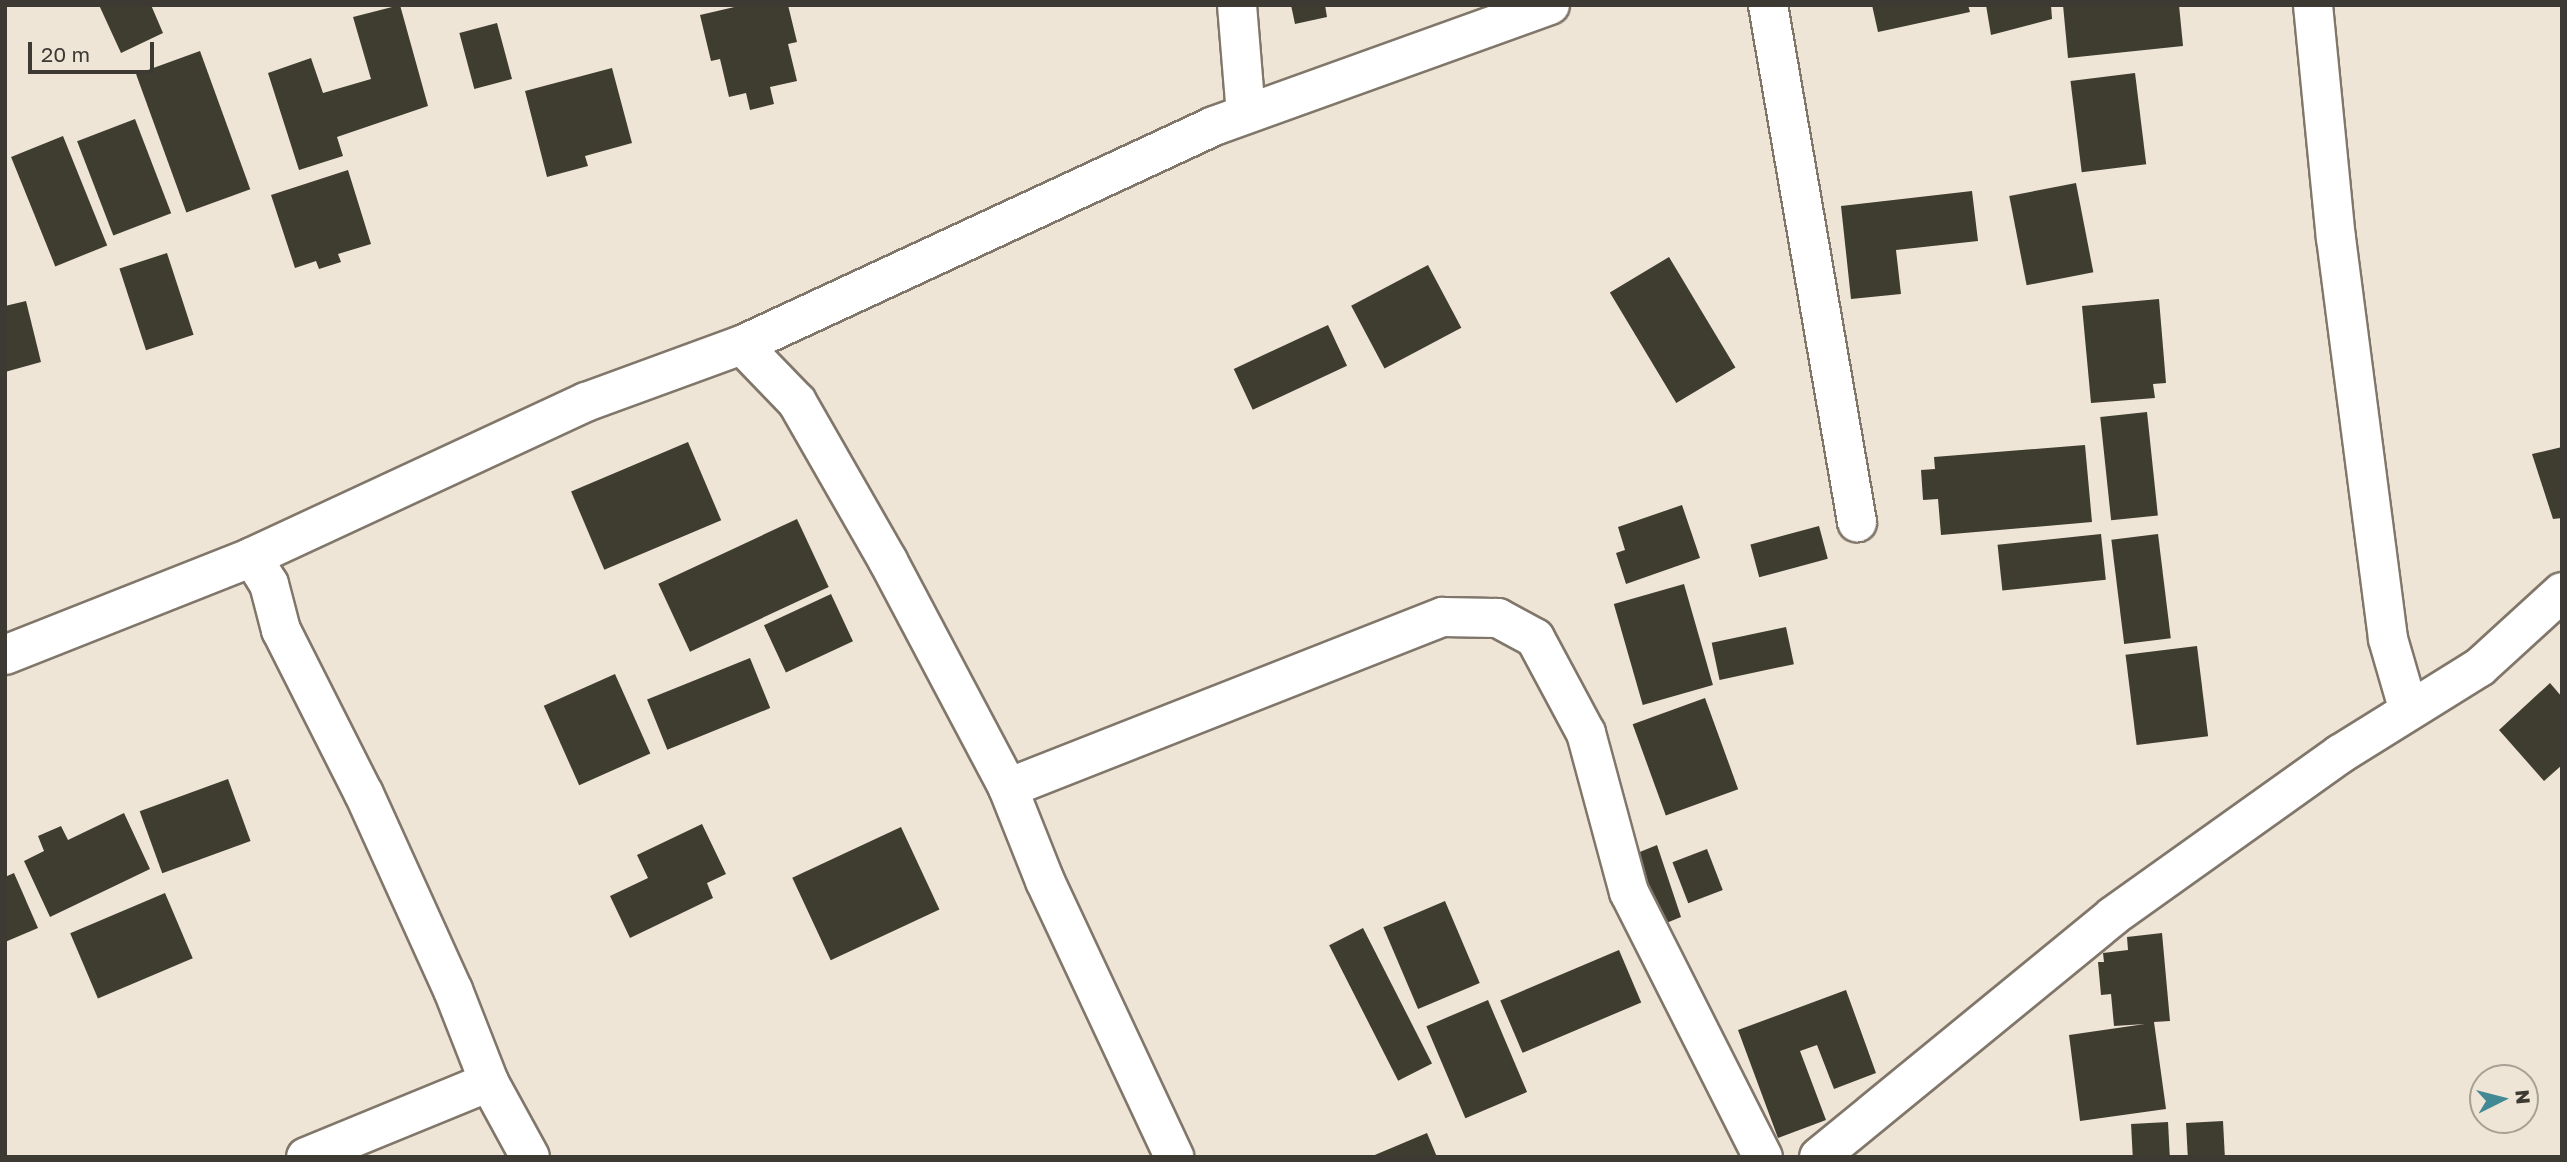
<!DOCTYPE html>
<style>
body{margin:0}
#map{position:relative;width:2567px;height:1162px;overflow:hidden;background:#efe5d7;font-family:"Golos Text",sans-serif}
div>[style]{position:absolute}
.building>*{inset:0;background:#3e3d30;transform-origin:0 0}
.roads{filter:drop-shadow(2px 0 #80776a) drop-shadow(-2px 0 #80776a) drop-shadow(0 2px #80776a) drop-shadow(0 -2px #80776a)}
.street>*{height:38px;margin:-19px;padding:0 19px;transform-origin:19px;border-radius:19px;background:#fff}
span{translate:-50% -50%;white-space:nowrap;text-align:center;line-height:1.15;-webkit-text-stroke:7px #efe5d7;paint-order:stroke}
.frame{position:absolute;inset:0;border:7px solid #3d3933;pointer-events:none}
.north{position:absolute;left:2469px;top:1064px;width:70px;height:70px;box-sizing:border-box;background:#efe5d7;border:2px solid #a8a095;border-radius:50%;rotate:84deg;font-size:19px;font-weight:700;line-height:28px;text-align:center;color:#3d3933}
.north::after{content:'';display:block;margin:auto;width:24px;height:32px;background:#438895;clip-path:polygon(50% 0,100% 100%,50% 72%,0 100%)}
.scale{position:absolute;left:28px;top:42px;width:126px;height:32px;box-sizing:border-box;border:4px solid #3d3933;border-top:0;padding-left:9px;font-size:21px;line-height:24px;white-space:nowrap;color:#3d3933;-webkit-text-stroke:5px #efe5d7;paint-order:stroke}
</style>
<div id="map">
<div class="building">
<i style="clip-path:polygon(99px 5px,151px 5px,163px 33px,121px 53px)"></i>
<i style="clip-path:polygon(400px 5px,428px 106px,337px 137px,343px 156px,299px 170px,268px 73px,311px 58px,323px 93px,371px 79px,353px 17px)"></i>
<i style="clip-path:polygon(743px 5px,788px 5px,797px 42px,788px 44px,797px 81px,770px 87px,774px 104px,750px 110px,746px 93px,729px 97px,720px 59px,711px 61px,700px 15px)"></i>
<i style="clip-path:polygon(1291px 5px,1325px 5px,1327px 17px,1295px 24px)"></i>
<i style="clip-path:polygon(1872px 5px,1968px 5px,1970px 12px,1878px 32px)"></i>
<i style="clip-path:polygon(1986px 5px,2051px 5px,2052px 19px,1991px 35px)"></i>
<i style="clip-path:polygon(2063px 5px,2179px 5px,2183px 46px,2068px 58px)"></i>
<i style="left:497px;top:23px;width:58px;height:39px;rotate:75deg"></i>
<i style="left:200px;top:51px;width:147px;height:68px;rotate:70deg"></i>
<i style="clip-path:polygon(612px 68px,632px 143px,585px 156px,588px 166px,547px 177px,525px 91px)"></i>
<i style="left:2135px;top:73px;width:92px;height:65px;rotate:83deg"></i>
<i style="left:135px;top:119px;width:101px;height:62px;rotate:69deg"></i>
<i style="left:63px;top:136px;width:118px;height:56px;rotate:68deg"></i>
<i style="clip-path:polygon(348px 170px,371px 244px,338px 254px,341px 262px,319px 269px,316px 261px,295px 268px,271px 195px)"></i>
<i style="left:2076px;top:183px;width:91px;height:68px;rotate:79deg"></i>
<i style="clip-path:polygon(1972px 191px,1978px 241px,1896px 250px,1901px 294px,1851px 299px,1841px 206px)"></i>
<i style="left:167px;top:253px;width:86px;height:50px;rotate:72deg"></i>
<i style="left:1669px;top:257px;width:129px;height:69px;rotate:59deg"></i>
<i style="left:1428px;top:265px;width:71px;height:87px;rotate:62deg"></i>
<i style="clip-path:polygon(2159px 299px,2166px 383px,2153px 384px,2155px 398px,2091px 403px,2082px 306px)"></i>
<i style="clip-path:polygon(26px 301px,41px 362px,5px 372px,5px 306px)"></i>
<i style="left:1328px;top:325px;width:45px;height:104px;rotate:65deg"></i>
<i style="left:2147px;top:412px;width:104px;height:47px;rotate:84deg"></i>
<i style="left:688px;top:442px;width:85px;height:127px;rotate:67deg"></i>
<i style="clip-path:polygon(2085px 445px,2092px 522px,1941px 535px,1938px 499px,1923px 500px,1921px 470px,1935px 469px,1934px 457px)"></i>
<i style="clip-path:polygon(2562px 447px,2562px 518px,2553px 519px,2532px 454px)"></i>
<i style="clip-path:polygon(1682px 505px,1700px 558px,1626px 584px,1616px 553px,1625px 550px,1618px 527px)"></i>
<i style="left:797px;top:519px;width:75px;height:153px;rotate:65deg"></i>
<i style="left:1819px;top:526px;width:34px;height:71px;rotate:75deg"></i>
<i style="left:2101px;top:534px;width:46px;height:104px;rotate:84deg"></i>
<i style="left:2158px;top:534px;width:105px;height:47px;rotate:83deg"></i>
<i style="left:1684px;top:584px;width:105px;height:73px;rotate:74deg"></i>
<i style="left:831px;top:594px;width:52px;height:74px;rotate:65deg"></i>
<i style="left:1786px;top:627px;width:38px;height:76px;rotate:78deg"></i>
<i style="left:2197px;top:646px;width:91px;height:72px;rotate:83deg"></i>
<i style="left:750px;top:658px;width:54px;height:111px;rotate:68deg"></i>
<i style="left:615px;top:674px;width:87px;height:78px;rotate:66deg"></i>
<i style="clip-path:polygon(2550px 683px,2562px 697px,2562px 765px,2544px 781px,2499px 730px)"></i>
<i style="left:1705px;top:698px;width:97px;height:77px;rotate:70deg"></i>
<i style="left:228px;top:779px;width:66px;height:94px;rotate:70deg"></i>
<i style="clip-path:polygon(124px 813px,150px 869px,50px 917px,24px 861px,44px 851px,38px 836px,61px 826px,68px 840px)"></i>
<i style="clip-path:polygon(702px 824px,726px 874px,707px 883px,713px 898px,630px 938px,610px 896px,648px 878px,637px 855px)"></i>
<i style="left:901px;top:827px;width:91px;height:120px;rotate:65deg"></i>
<i style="clip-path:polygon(1657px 845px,1681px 917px,1654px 928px,1625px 858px)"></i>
<i style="left:1707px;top:849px;width:44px;height:37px;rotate:69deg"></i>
<i style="clip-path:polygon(14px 873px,38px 928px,5px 942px,5px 877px)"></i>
<i style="left:165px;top:893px;width:71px;height:103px;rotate:67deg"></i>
<i style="left:1445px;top:901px;width:89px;height:67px;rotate:67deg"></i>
<i style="left:1363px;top:928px;width:152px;height:38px;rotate:63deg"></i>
<i style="clip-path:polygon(2162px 933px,2170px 1021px,2154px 1022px,2166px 1109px,2080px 1121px,2069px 1035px,2145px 1024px,2114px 1026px,2111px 994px,2101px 995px,2098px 962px,2104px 962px,2103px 953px,2128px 950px,2127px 937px)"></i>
<i style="left:1619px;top:950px;width:57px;height:129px;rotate:67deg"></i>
<i style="clip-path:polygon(1846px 990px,1876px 1073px,1834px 1089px,1817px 1045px,1800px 1051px,1826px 1120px,1778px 1138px,1738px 1030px)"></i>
<i style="left:1488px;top:1000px;width:100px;height:67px;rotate:67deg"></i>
<i style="left:2223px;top:1121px;width:36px;height:37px;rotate:87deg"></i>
<i style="left:2168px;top:1122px;width:35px;height:37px;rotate:87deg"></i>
<i style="clip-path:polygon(1427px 1133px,1437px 1157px,1370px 1157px)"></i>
</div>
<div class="roads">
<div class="street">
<i style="left:1237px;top:5px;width:109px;rotate:85.3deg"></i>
<i style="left:1768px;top:5px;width:525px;rotate:80.23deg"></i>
<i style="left:2313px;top:5px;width:234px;rotate:84.4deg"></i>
<i style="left:2336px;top:238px;width:404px;rotate:82.6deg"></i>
<i style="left:2388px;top:639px;width:72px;rotate:73.8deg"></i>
<i style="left:742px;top:345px;width:79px;rotate:46deg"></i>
<i style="left:797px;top:402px;width:183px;rotate:60.2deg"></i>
<i style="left:888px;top:561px;width:257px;rotate:62.1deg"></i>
<i style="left:1008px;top:788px;width:100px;rotate:68.3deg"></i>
<i style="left:1045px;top:881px;width:305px;rotate:64.9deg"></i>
<i style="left:252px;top:557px;width:32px;rotate:58deg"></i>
<i style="left:269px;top:584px;width:48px;rotate:75.4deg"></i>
<i style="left:281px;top:630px;width:184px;rotate:63.2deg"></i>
<i style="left:364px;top:794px;width:215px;rotate:65.6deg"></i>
<i style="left:453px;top:990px;width:99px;rotate:68.6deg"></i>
<i style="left:489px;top:1082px;width:85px;rotate:61.3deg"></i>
<i style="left:5px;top:655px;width:266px;rotate:-21.6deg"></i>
<i style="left:252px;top:557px;width:368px;rotate:-24.9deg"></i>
<i style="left:586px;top:402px;width:166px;rotate:-20.1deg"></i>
<i style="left:742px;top:345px;width:520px;rotate:-24.89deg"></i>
<i style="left:1214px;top:126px;width:357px;rotate:-19.8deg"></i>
<i style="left:1008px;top:788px;width:467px;rotate:-21.5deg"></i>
<i style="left:1443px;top:617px;width:55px;rotate:1deg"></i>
<i style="left:1498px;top:618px;width:42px;rotate:28.4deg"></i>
<i style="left:1535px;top:638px;width:108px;rotate:61.8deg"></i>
<i style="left:1586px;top:733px;width:165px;rotate:74.9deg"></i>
<i style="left:1629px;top:892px;width:297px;rotate:63.2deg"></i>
<i style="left:306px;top:1157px;width:198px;rotate:-22.3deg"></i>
<i style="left:1819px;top:1157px;width:380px;rotate:-39.3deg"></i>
<i style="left:2113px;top:916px;width:279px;rotate:-35.5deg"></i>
<i style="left:2340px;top:754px;width:165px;rotate:-31.9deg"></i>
<i style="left:2480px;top:667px;width:111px;rotate:-42.4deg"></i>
</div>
</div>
<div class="frame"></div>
<div class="north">N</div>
<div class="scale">20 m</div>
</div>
